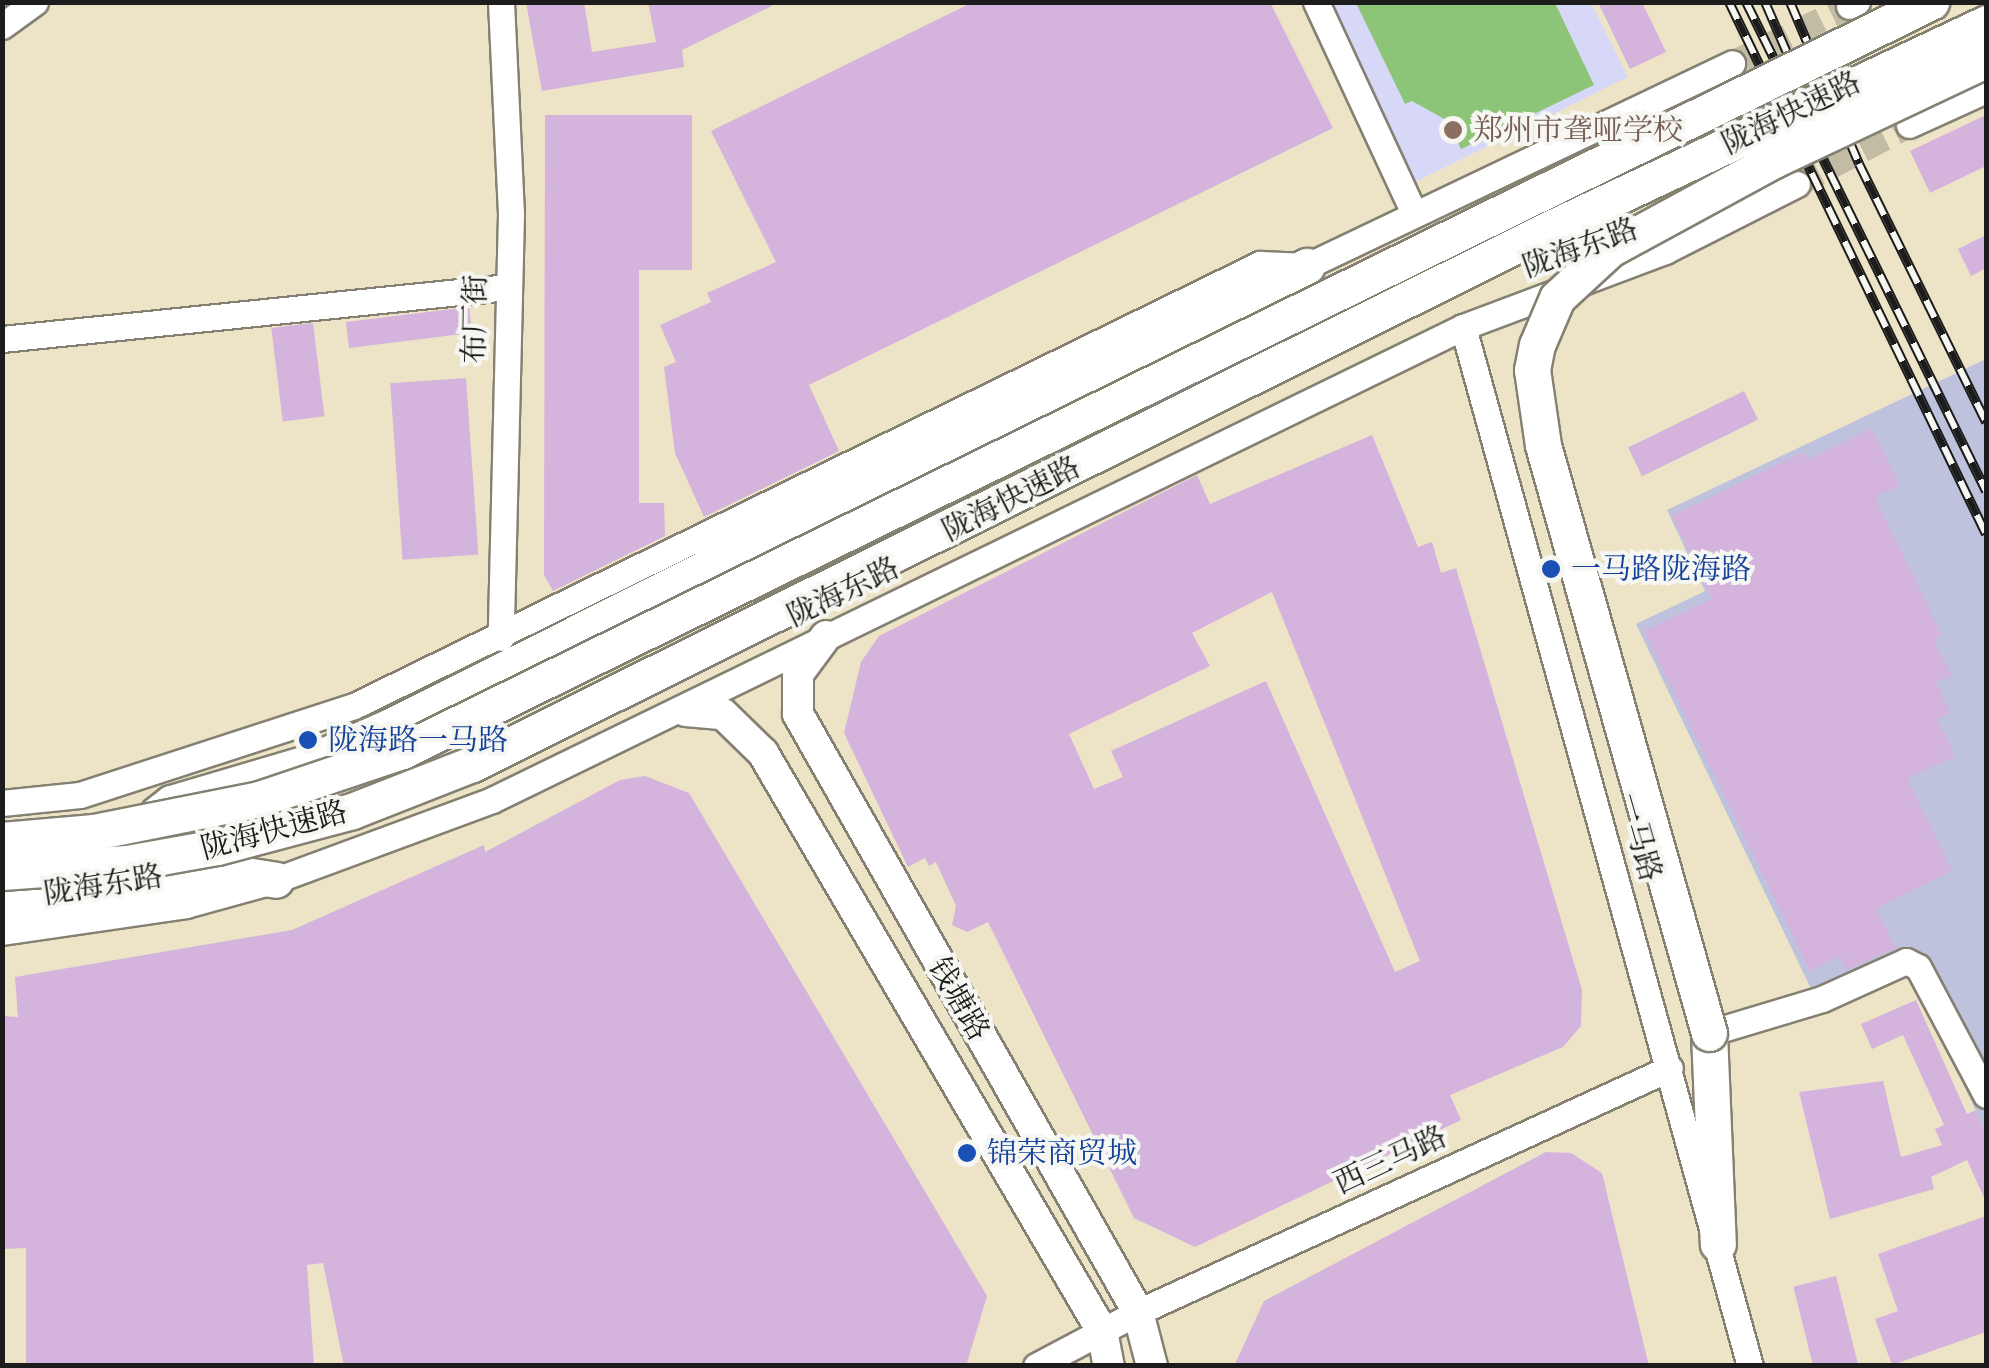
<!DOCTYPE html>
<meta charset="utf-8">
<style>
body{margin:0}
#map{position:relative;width:1989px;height:1368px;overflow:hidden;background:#ede4c7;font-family:Alegreya,"Noto Serif SC",serif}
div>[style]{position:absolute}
.built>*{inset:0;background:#d7d7f8}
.industrial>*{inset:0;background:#bfc2dd}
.green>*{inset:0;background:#8dc578}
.building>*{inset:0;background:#d4b3dd;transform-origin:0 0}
.minor-tunnel>*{height:25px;margin-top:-12.5px;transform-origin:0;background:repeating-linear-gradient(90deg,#c3bca5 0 25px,transparent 0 37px)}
.roads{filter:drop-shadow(2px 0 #848072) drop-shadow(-2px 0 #848072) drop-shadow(0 2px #848072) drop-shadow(0 -2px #848072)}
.minor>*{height:25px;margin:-12.5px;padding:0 12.5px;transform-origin:12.5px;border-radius:12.5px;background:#fff}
.major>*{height:30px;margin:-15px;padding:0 15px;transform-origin:15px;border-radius:15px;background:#fff}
.highway>*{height:35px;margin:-17.5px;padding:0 17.5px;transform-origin:17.5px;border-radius:17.5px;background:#fff}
.rail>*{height:10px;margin-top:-5px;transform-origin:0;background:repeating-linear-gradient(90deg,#f6f6f2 0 19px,#1c1c1c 0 38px);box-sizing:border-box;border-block:2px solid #1c1c1c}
.bridges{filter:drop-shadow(2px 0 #848072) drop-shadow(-2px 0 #848072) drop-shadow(0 2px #848072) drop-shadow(0 -2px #848072)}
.highway-bridge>*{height:35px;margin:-17.5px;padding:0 17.5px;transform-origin:17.5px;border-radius:17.5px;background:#fff}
.dots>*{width:28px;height:28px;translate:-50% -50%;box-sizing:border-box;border:5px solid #f6f6f2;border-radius:50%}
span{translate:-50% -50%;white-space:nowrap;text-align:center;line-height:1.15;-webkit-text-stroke:8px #f6f6f2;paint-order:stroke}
.street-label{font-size:30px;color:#1c1c1c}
.education-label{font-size:30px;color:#785e54}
.left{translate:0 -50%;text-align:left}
.transit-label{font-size:30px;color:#164399}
.frame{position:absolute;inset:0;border:5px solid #1c1c1c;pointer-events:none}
</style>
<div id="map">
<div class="built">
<i style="clip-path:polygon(1327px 3px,1591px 3px,1628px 77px,1411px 184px)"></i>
</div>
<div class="industrial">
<i style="clip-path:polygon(1986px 359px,1986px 1132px,1901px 954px,1814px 995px,1636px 624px,1705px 591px,1667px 510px)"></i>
</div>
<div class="green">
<i style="clip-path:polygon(1356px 3px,1555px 3px,1594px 85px,1461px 149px,1448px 121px,1412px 101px,1405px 104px)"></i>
</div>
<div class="building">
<i style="clip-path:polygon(526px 2px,584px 2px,592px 52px,656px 42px,648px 2px,780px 2px,682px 50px,684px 67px,542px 91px)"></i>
<i style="clip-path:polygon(973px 2px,1270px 2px,1333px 128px,809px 385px,839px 451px,704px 517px,675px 453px,664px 367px,676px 362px,660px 325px,711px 302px,707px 293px,776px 262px,711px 131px)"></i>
<i style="clip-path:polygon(1598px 2px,1642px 2px,1666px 52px,1630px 69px)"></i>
<i style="clip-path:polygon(545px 115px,692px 115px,692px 270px,639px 270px,639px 503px,664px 503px,665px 536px,553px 591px,544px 575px)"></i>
<i style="clip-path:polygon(1986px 115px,1986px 166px,1930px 193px,1910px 151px)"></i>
<i style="clip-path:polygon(1986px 235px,1986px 268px,1971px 276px,1958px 249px)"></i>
<i style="left:469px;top:307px;width:26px;height:124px;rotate:83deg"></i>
<i style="left:313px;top:323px;width:94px;height:42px;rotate:83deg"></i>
<i style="left:466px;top:378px;width:177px;height:76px;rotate:86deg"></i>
<i style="left:1744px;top:391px;width:32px;height:129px;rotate:64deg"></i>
<i style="clip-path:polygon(1872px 429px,1899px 485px,1875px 497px,1942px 636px,1934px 640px,1952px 675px,1936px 683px,1951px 713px,1937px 719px,1955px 756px,1907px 779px,1952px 871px,1876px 908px,1896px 948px,1846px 970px,1840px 956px,1810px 971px,1644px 631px,1712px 599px,1672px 516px,1804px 452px,1808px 460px)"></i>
<i style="clip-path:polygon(evenodd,1372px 435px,1418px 547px,1432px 542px,1441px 573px,1456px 568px,1582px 990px,1581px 1026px,1563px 1047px,1450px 1095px,1461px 1120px,1195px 1247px,1134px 1218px,988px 922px,967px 932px,952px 925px,956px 906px,936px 862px,929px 866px,925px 858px,908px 867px,844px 733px,861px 662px,879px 636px,1197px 475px,1210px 504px,1372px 435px,1272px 592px,1420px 961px,1395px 972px,1266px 681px,1111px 751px,1123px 777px,1094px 789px,1069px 734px,1210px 666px,1192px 633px,1272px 592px)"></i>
<i style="clip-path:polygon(645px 776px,689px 793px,987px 1296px,967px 1363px,344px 1366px,323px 1263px,307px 1265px,314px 1366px,26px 1366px,26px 1248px,2px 1249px,2px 1016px,18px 1017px,15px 977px,292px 930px,484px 845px,485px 852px,620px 780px)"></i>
<i style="clip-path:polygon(1916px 1000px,1967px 1114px,1976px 1110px,1986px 1133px,1986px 1202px,1967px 1160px,1931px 1177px,1934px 1189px,1830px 1219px,1799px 1092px,1883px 1081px,1901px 1157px,1942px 1145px,1935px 1129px,1944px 1125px,1903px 1035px,1872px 1049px,1861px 1024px)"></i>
<i style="clip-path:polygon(1546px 1152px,1571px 1153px,1602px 1173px,1649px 1366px,1234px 1366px,1264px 1301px)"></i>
<i style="clip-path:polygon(1986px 1216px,1986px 1332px,1892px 1365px,1875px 1319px,1898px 1311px,1878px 1254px)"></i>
<i style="left:1836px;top:1276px;width:93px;height:44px;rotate:76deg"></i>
</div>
<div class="minor-tunnel">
<i style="left:1732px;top:63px;width:130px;rotate:-26deg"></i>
<i style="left:1797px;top:184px;width:127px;rotate:-27.8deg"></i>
</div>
<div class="roads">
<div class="minor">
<i style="left:501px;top:2px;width:212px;rotate:87.3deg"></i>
<i style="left:511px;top:214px;width:424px;rotate:91.4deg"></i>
<i style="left:1316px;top:2px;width:233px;rotate:65.1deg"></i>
<i style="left:1849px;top:6px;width:9px;rotate:-27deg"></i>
<i style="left:2px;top:26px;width:41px;rotate:-36deg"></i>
<i style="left:1909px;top:125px;width:85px;rotate:-24.4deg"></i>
<i style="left:1463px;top:327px;width:1078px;rotate:74.56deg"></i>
<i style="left:2px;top:339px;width:509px;rotate:-5.87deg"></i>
<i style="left:2px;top:803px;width:78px;rotate:-5.9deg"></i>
<i style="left:80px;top:795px;width:288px;rotate:-18deg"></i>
<i style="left:354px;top:706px;width:1008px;rotate:-26.01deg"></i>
<i style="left:1260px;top:264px;width:47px;rotate:2.4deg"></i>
<i style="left:1307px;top:266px;width:471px;rotate:-25.5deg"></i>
<i style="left:2px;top:932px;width:186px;rotate:-8.3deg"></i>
<i style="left:186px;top:905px;width:93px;rotate:-15.5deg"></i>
<i style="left:276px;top:880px;width:230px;rotate:-20.3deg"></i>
<i style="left:492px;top:800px;width:1080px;rotate:-25.97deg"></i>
<i style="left:1463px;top:327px;width:216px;rotate:-20.6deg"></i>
<i style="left:1665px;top:251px;width:148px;rotate:-26.9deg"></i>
<i style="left:1709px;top:1033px;width:118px;rotate:-16.7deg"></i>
<i style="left:1822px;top:999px;width:92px;rotate:-24.3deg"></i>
<i style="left:1906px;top:961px;width:13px;rotate:27deg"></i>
<i style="left:1918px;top:967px;width:145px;rotate:62deg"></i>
<i style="left:1036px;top:1366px;width:115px;rotate:-27.9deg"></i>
<i style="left:1138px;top:1312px;width:585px;rotate:-24.64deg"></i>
</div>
<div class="major">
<i style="left:826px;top:636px;width:47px;rotate:126.4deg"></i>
<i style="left:798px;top:674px;width:40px;rotate:90deg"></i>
<i style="left:798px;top:714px;width:688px;rotate:60.38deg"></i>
<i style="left:1138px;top:1312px;width:56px;rotate:75.5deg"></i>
<i style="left:686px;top:711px;width:37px;rotate:5deg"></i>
<i style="left:723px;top:714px;width:56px;rotate:44.3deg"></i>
<i style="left:763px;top:753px;width:670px;rotate:59.61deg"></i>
<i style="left:1102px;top:1331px;width:36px;rotate:79deg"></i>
</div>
<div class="highway">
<i style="left:157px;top:814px;width:18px;rotate:-38deg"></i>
<i style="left:171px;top:803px;width:142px;rotate:-16.4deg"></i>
<i style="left:307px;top:763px;width:92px;rotate:-23.8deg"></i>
<i style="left:391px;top:726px;width:1025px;rotate:-26.67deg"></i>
<i style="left:2px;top:905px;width:115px;rotate:-2.5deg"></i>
<i style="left:117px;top:900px;width:125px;rotate:-12deg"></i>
<i style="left:239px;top:874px;width:37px;rotate:9deg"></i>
<i style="left:1709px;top:1033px;width:211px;rotate:87.6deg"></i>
</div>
</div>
<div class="rail">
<i style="left:1729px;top:2px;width:591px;rotate:64.22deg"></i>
<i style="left:1746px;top:2px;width:545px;rotate:63.86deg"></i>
<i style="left:1765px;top:2px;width:73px;rotate:66.6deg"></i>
<i style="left:1790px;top:2px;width:176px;rotate:66.9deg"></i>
<i style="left:1859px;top:164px;width:288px;rotate:63.8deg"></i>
</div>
<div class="bridges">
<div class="highway-bridge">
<i style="left:2px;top:840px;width:92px;rotate:-5deg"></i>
<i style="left:94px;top:832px;width:168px;rotate:-11.3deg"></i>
<i style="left:259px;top:799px;width:151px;rotate:-18.6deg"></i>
<i style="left:402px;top:751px;width:1703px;rotate:-26.1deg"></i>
<i style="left:2px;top:872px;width:125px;rotate:-4.1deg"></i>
<i style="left:127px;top:863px;width:91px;rotate:-10.1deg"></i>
<i style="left:217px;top:847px;width:140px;rotate:-14.9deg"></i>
<i style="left:352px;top:811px;width:129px;rotate:-21.4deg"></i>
<i style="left:472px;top:764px;width:1207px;rotate:-26.42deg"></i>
<i style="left:1553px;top:227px;width:479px;rotate:-25.2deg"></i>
<i style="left:1709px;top:1033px;width:611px;rotate:-105.77deg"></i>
<i style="left:1543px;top:445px;width:76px;rotate:-98.3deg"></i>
<i style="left:1532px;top:370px;width:25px;rotate:-79deg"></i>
<i style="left:1537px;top:345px;width:51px;rotate:-66.9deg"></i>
<i style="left:1557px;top:298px;width:72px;rotate:-42.8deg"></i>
<i style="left:1610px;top:249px;width:187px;rotate:-28.5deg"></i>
<i style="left:1774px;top:160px;width:234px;rotate:-25.3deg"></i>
</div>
</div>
<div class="dots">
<i style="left:1453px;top:130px;background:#8d6e63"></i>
<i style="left:1551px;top:569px;background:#1a4fb4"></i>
<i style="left:308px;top:740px;background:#1a4fb4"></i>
<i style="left:967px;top:1153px;background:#1a4fb4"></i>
</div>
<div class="street-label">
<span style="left:1791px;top:113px;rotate:-26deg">陇海快速路</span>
<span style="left:1580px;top:248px;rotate:-20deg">陇海东路</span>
<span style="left:475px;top:319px;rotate:-89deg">布厂街</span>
<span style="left:1011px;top:499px;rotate:-27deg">陇海快速路</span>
<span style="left:843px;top:592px;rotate:-26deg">陇海东路</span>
<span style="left:274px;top:830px;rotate:-15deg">陇海快速路</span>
<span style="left:1639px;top:837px;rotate:74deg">一马路</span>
<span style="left:103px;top:885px;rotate:-9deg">陇海东路</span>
<span style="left:959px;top:999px;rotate:60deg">钱塘路</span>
<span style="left:1390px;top:1160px;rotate:-25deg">西三马路</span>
</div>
<div class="education-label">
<span class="left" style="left:1473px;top:130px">郑州市聋哑学校</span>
</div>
<div class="transit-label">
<span class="left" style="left:1571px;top:569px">一马路陇海路</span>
<span class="left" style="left:328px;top:740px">陇海路一马路</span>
<span class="left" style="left:987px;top:1153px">锦荣商贸城</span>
</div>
<div class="frame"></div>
</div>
